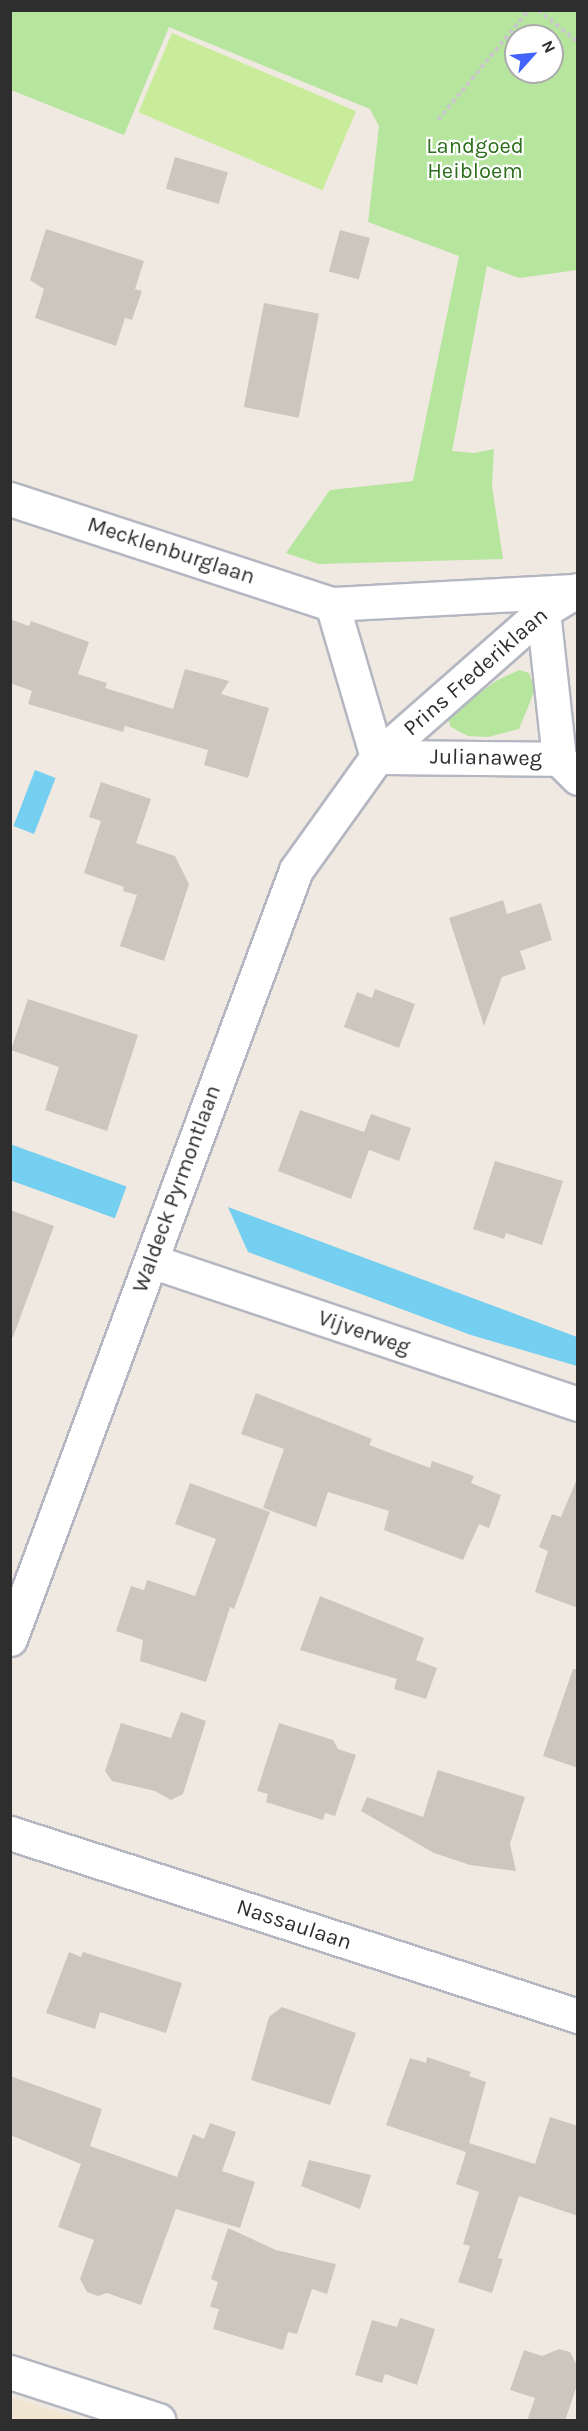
<!DOCTYPE html>
<style>
body{margin:0}
#map{position:relative;width:588px;height:2431px;overflow:hidden;background:#efe9e1;font-family:Karla,sans-serif}
div>[style]{position:absolute}
.education>*{inset:0;background:#f0e6d1}
.green>*{inset:0;background:#b6e59e}
.pitch>*{inset:0;background:#c9ec9a;transform-origin:0 0}
.water>*{inset:0;background:#75cff0;transform-origin:0 0}
.building>*{inset:0;background:#cbc7bf;transform-origin:0 0}
.path>*{height:4px;margin-top:-2px;transform-origin:0;background:repeating-linear-gradient(90deg,#c9c9c9 0 4.5px,transparent 0 7.5px)}
.roads{filter:drop-shadow(2px 0 #b4b7c1) drop-shadow(-2px 0 #b4b7c1) drop-shadow(0 2px #b4b7c1) drop-shadow(0 -2px #b4b7c1)}
.minor>*{height:33px;margin:-16.5px;padding:0 16.5px;transform-origin:16.5px;border-radius:16.5px;background:#fff}
span{translate:-50% -50%;white-space:nowrap;text-align:center;line-height:1.15;-webkit-text-stroke:4.5px #fff;paint-order:stroke}
.park-label{font-size:22px;color:#2c6e1b}
.street-label{font-size:22px;color:#2e2e2e}
.frame{position:absolute;inset:0;border:12px solid #2e2e2e;pointer-events:none}
.north{position:absolute;left:504px;top:24px;width:60px;height:60px;box-sizing:border-box;background:#fff;border:2px solid #ababab;border-radius:50%;rotate:63deg;font-size:16px;font-weight:700;line-height:24px;text-align:center;color:#2e2e2e}
.north::after{content:'';display:block;margin:auto;width:21px;height:27px;background:#4264fb;clip-path:polygon(50% 0,100% 100%,50% 72%,0 100%)}
</style>
<div id="map">
<div class="education">
<i style="clip-path:polygon(10px 2397px,11px 2397px,85px 2420px,11px 2420px)"></i>
</div>
<div class="green">
<i style="clip-path:polygon(evenodd,10px 11px,577px 11px,577px 270px,519px 278px,487px 266px,452px 451px,474px 453px,494px 449px,492px 486px,503px 559px,319px 564px,286px 553px,330px 490px,413px 481px,459px 256px,368px 222px,379px 126px,370px 109px,169px 27px,124px 135px,11px 90px,10px 11px,516px 36px,552px 36px,552px 72px,516px 72px,516px 36px)"></i>
<i style="clip-path:polygon(519px 670px,529px 673px,535px 690px,519px 729px,488px 737px,468px 736px,451px 727px,447px 717px,496px 681px)"></i>
</div>
<div class="pitch">
<i style="left:172px;top:33px;width:200px;height:86px;rotate:23deg"></i>
</div>
<div class="water">
<i style="left:35px;top:770px;width:22px;height:60px;rotate:21deg"></i>
<i style="left:10px;top:1144px;width:124px;height:34px;rotate:20deg"></i>
<i style="clip-path:polygon(228px 1207px,577px 1337px,577px 1366px,471px 1335px,248px 1252px)"></i>
</div>
<div class="building">
<i style="left:175px;top:157px;width:55px;height:33px;rotate:16deg"></i>
<i style="clip-path:polygon(46px 229px,144px 261px,135px 289px,142px 291px,132px 320px,125px 318px,116px 346px,35px 318px,44px 289px,30px 280px)"></i>
<i style="left:340px;top:230px;width:31px;height:43px;rotate:15deg"></i>
<i style="left:264px;top:303px;width:56px;height:106px;rotate:11deg"></i>
<i style="clip-path:polygon(10px 619px,29px 626px,31px 621px,89px 642px,78px 674px,107px 683px,105px 688px,173px 709px,185px 669px,229px 681px,221px 694px,269px 708px,248px 778px,204px 765px,208px 750px,125px 726px,123px 732px,28px 704px,32px 691px,10px 683px)"></i>
<i style="clip-path:polygon(101px 782px,151px 799px,136px 843px,175px 856px,189px 884px,164px 961px,120px 946px,137px 895px,123px 891px,124px 887px,84px 873px,101px 821px,89px 817px)"></i>
<i style="clip-path:polygon(503px 900px,507px 914px,541px 903px,552px 940px,520px 951px,526px 969px,502px 977px,484px 1026px,449px 918px)"></i>
<i style="clip-path:polygon(375px 989px,415px 1004px,399px 1048px,344px 1027px,357px 992px,372px 998px)"></i>
<i style="clip-path:polygon(28px 999px,138px 1035px,107px 1131px,45px 1110px,59px 1067px,11px 1050px)"></i>
<i style="clip-path:polygon(300px 1110px,364px 1132px,371px 1114px,411px 1128px,399px 1161px,369px 1150px,351px 1199px,278px 1171px)"></i>
<i style="clip-path:polygon(495px 1161px,563px 1181px,542px 1245px,506px 1233px,504px 1239px,473px 1229px)"></i>
<i style="clip-path:polygon(10px 1210px,54px 1226px,13px 1337px,10px 1337px)"></i>
<i style="clip-path:polygon(256px 1393px,372px 1439px,369px 1445px,430px 1468px,432px 1461px,474px 1476px,471px 1483px,501px 1495px,489px 1528px,479px 1524px,463px 1560px,384px 1530px,389px 1511px,328px 1492px,316px 1527px,263px 1508px,284px 1449px,241px 1434px)"></i>
<i style="clip-path:polygon(576px 1481px,578px 1481px,578px 1608px,535px 1592px,548px 1551px,539px 1547px,552px 1514px,561px 1517px)"></i>
<i style="clip-path:polygon(190px 1483px,270px 1512px,234px 1609px,230px 1607px,206px 1682px,140px 1661px,143px 1640px,116px 1631px,131px 1586px,144px 1590px,147px 1580px,195px 1596px,216px 1539px,175px 1524px)"></i>
<i style="clip-path:polygon(320px 1596px,424px 1638px,416px 1660px,437px 1668px,426px 1699px,394px 1689px,397px 1679px,300px 1650px)"></i>
<i style="clip-path:polygon(573px 1669px,578px 1669px,578px 1768px,543px 1756px)"></i>
<i style="clip-path:polygon(181px 1712px,206px 1721px,183px 1794px,171px 1800px,155px 1791px,112px 1781px,105px 1771px,121px 1723px,171px 1738px)"></i>
<i style="clip-path:polygon(279px 1723px,333px 1740px,338px 1749px,356px 1755px,335px 1816px,325px 1813px,323px 1820px,266px 1802px,268px 1794px,257px 1791px)"></i>
<i style="clip-path:polygon(438px 1770px,525px 1797px,510px 1844px,516px 1871px,470px 1865px,434px 1853px,361px 1811px,367px 1797px,423px 1817px)"></i>
<i style="clip-path:polygon(69px 1952px,81px 1957px,83px 1952px,182px 1983px,166px 2033px,100px 2012px,95px 2029px,46px 2013px)"></i>
<i style="clip-path:polygon(282px 2007px,356px 2033px,330px 2105px,251px 2080px,269px 2017px)"></i>
<i style="clip-path:polygon(427px 2057px,471px 2072px,469px 2076px,486px 2082px,469px 2143px,535px 2164px,550px 2117px,578px 2126px,578px 2216px,519px 2196px,498px 2258px,503px 2259px,492px 2293px,458px 2282px,470px 2246px,463px 2244px,479px 2192px,456px 2184px,466px 2152px,386px 2125px,410px 2058px,426px 2063px)"></i>
<i style="clip-path:polygon(10px 2076px,102px 2109px,90px 2146px,177px 2177px,193px 2134px,204px 2139px,210px 2123px,236px 2132px,222px 2171px,255px 2182px,240px 2228px,176px 2209px,141px 2305px,107px 2293px,98px 2296px,87px 2292px,80px 2279px,94px 2240px,58px 2227px,81px 2164px,10px 2135px)"></i>
<i style="clip-path:polygon(309px 2160px,371px 2175px,360px 2209px,301px 2186px)"></i>
<i style="clip-path:polygon(228px 2228px,276px 2250px,336px 2264px,327px 2294px,312px 2289px,297px 2334px,288px 2332px,283px 2350px,213px 2329px,219px 2309px,210px 2307px,218px 2282px,211px 2279px)"></i>
<i style="clip-path:polygon(400px 2318px,435px 2329px,417px 2385px,385px 2374px,382px 2383px,355px 2375px,372px 2320px,397px 2327px)"></i>
<i style="clip-path:polygon(559px 2349px,570px 2352px,578px 2367px,578px 2382px,565px 2421px,527px 2421px,535px 2398px,510px 2390px,524px 2350px,542px 2356px)"></i>
</div>
<div class="path">
<i style="left:538px;top:10px;width:51px;rotate:38.7deg"></i>
<i style="left:438px;top:120px;width:143px;rotate:-50.4deg"></i>
</div>
<div class="roads">
<div class="minor">
<i style="left:10px;top:499px;width:339px;rotate:18.1deg"></i>
<i style="left:332px;top:604px;width:239px;rotate:-3.1deg"></i>
<i style="left:332px;top:604px;width:159px;rotate:73.6deg"></i>
<i style="left:543px;top:611px;width:149px;rotate:83.8deg"></i>
<i style="left:559px;top:759px;width:27px;rotate:45deg"></i>
<i style="left:377px;top:757px;width:182px;rotate:0.6deg"></i>
<i style="left:151px;top:1261px;width:450px;rotate:18.5deg"></i>
<i style="left:10px;top:1639px;width:820px;rotate:-69.6deg"></i>
<i style="left:296px;top:870px;width:139px;rotate:-54.4deg"></i>
<i style="left:377px;top:757px;width:221px;rotate:-41.3deg"></i>
<i style="left:543px;top:611px;width:41px;rotate:-31deg"></i>
<i style="left:10px;top:1833px;width:597px;rotate:17.86deg"></i>
<i style="left:10px;top:2372px;width:156px;rotate:18deg"></i>
</div>
</div>
<div class="park-label">
<span style="left:475px;top:159px">Landgoed<br>Heibloem</span>
</div>
<div class="street-label">
<span style="left:171px;top:551px;rotate:18deg">Mecklenburglaan</span>
<span style="left:476px;top:672px;rotate:-41deg">Prins Frederiklaan</span>
<span style="left:486px;top:758px;rotate:1deg">Julianaweg</span>
<span style="left:177px;top:1189px;rotate:-70deg">Waldeck Pyrmontlaan</span>
<span style="left:364px;top:1333px;rotate:19deg">Vijverweg</span>
<span style="left:294px;top:1925px;rotate:18deg">Nassaulaan</span>
</div>
<div class="frame"></div>
<div class="north">N</div>
</div>
